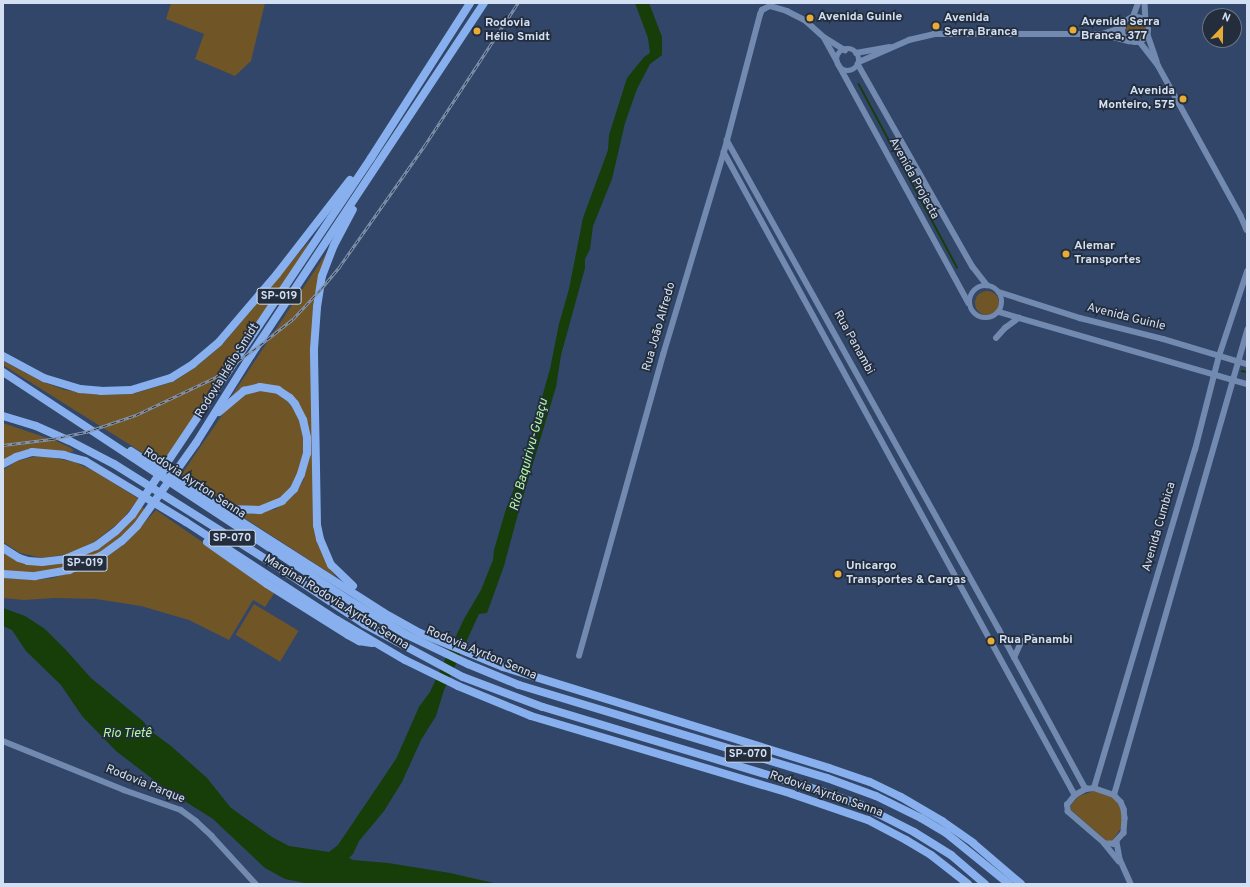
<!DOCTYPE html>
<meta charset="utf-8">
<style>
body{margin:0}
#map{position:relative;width:1250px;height:887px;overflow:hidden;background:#314668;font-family:Overpass,sans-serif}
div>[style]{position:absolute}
.green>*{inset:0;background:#705526;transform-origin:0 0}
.round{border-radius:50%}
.water>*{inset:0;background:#173d09}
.stream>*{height:1.5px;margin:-0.75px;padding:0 0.75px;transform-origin:0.75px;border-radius:0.75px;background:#173d09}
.minor>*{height:5.5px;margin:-2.75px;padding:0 2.75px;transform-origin:2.75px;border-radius:2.75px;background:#728ab0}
.minor>.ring{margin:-2.75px;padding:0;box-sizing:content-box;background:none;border:5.5px solid #728ab0;border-radius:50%}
.highway>*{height:8px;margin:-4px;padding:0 4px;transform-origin:4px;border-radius:4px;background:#88b0ee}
.rail>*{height:3px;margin-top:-1.5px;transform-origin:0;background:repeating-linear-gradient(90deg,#232d3c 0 4.5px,#8596b1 0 9px);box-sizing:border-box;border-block:1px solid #8596b1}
.dots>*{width:11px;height:11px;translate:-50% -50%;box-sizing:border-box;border:2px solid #232d3c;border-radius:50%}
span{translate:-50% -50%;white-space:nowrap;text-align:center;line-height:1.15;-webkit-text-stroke:3.5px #232d3c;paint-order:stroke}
.shield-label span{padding:1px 3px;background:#232d3c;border:1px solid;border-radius:3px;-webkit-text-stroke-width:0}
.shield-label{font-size:11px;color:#d3e0f4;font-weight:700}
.poi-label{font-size:12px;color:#d3e0f4;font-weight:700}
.left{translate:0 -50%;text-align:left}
.right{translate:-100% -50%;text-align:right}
.street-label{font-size:12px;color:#d3e0f4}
.water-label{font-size:13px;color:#b2fb9d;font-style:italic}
.frame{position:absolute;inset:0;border:4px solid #d3e0f4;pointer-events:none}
.north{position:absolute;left:1202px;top:8px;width:40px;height:40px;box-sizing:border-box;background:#232d3c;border:1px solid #697586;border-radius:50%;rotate:22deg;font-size:11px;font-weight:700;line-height:16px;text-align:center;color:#d3e0f4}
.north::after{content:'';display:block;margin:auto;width:14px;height:18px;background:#e8ab37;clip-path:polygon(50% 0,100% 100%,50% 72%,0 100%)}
</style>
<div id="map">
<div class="green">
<i style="clip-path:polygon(171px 3px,265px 3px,251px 61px,235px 76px,195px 59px,204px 34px,166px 19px)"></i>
<i class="round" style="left:1126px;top:20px;width:20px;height:20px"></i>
<i style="clip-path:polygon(310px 240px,292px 273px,162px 465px,3px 365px,3px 361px,43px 382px,65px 390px,101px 395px,132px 394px,173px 382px,196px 367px,222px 345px)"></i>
<i style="clip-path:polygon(329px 249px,317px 291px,314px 513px,331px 570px,336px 577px,232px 510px,254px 514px,276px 509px,294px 495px,303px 481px,310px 456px,307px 423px,277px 387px,231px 397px)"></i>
<i class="round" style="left:975px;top:291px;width:24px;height:24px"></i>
<i style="clip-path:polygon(259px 390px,277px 393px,289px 403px,299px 417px,305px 446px,297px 479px,280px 499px,252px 509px,226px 502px,181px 475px,229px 405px,240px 397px)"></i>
<i style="clip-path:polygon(3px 423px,56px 441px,71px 448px,74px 451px,67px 453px,51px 450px,3px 461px)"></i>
<i style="clip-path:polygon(33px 457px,50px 457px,74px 462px,94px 471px,139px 499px,120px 522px,94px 542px,80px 549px,63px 555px,42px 558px,20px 553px,3px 542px,3px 470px,17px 461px)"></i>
<i style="clip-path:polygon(142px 507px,147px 511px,121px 539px,100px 554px,68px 567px,35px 574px,3px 571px,3px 551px,18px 560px,82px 556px)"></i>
<i style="clip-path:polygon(156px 510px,275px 592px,265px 607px,253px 600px,229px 640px,189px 620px,141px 606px,96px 599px,55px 598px,24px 600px,3px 598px,3px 578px,36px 580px,53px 578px,91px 565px,125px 544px)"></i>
<i style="left:254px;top:604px;width:52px;height:36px;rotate:31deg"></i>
<i style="clip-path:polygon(1094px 791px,1110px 795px,1115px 799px,1122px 811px,1123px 820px,1122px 827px,1112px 841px,1107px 841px,1071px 810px,1071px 805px,1079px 796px)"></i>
</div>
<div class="water">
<i style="clip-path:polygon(635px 3px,649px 3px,662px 37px,662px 55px,650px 64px,637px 89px,625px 123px,612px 179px,593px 226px,590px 249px,585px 259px,585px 268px,561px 355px,556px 387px,519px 510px,504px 566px,487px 613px,479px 614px,444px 690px,436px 716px,421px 740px,402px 782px,384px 811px,359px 841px,353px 854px,349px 858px,353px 860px,388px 863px,450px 873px,498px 884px,310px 884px,285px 879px,265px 868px,213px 819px,167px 790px,116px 751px,82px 716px,61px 685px,26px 651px,12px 630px,3px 626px,3px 608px,25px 616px,45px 629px,65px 649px,91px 678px,144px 722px,148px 729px,171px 746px,207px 778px,231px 808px,272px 837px,289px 846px,329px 852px,338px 845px,396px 759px,419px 707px,430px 692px,464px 619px,481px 590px,493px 560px,494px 550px,506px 509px,522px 468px,550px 369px,559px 324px,569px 289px,583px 218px,608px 150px,609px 135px,627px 78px,644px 57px,650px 53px,648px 38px)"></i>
</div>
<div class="stream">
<i style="left:859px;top:84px;width:208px;rotate:61.8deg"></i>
<i style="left:1242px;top:371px;width:5px;rotate:11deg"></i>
</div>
<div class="minor">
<i style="left:1145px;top:3px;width:18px;rotate:87deg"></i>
<i class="ring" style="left:1123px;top:17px;width:20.5px;height:20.5px"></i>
<i style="left:1133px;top:17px;width:15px;rotate:-70deg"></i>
<i style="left:1102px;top:34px;width:22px;rotate:-18deg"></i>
<i style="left:1148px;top:35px;width:28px;rotate:71deg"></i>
<i style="left:825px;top:39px;width:25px;rotate:61deg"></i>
<i style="left:1140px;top:42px;width:29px;rotate:52deg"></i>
<i style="left:1158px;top:65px;width:172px;rotate:61.2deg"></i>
<i style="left:1241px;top:216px;width:15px;rotate:67deg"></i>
<i class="ring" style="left:837px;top:49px;width:16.5px;height:16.5px"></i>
<i style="left:856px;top:53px;width:34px;rotate:-10deg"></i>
<i style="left:859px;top:62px;width:55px;rotate:-23.7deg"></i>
<i style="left:909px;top:40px;width:26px;rotate:-13deg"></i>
<i style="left:934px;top:34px;width:168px"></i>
<i style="left:1102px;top:34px;width:28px;rotate:15deg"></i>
<i style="left:858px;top:64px;width:233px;rotate:60.5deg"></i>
<i style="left:973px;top:267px;width:23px;rotate:52deg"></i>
<i style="left:839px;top:65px;width:271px;rotate:61.4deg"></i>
<i style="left:727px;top:140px;width:560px;rotate:60.92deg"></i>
<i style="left:999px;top:629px;width:182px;rotate:61.5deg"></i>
<i style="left:724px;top:152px;width:733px;rotate:61.37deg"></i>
<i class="ring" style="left:970px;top:286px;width:26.5px;height:26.5px"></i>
<i style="left:999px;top:292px;width:85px;rotate:17.8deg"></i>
<i style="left:1080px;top:318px;width:86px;rotate:14.2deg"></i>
<i style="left:1163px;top:339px;width:88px;rotate:16.6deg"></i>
<i style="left:999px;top:312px;width:258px;rotate:16.2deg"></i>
<i style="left:996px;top:338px;width:13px;rotate:-48deg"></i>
<i style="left:1005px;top:328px;width:17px;rotate:-36deg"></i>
<i style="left:579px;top:656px;width:313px;rotate:-74.4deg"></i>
<i style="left:663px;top:355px;width:212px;rotate:-73.3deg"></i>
<i style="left:724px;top:152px;width:142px;rotate:-75.3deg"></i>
<i style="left:760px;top:15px;width:5px;rotate:-68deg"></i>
<i style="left:762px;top:10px;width:9px;rotate:-27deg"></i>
<i style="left:770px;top:6px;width:18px;rotate:16deg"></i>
<i style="left:787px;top:11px;width:20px;rotate:27deg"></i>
<i style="left:805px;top:20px;width:25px;rotate:42deg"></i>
<i style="left:824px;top:37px;width:25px;rotate:32deg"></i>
<i style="left:1014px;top:658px;width:17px;rotate:-66deg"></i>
<i style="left:1021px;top:642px;width:12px;rotate:-24deg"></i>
<i style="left:3px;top:741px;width:131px;rotate:22deg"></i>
<i style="left:124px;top:790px;width:60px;rotate:19.3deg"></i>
<i style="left:181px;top:810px;width:19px;rotate:36deg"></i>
<i style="left:196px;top:821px;width:22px;rotate:43deg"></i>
<i style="left:212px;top:836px;width:65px;rotate:47.5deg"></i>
<i style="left:1094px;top:788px;width:353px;rotate:-73.4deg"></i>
<i style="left:1195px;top:450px;width:97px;rotate:-75.7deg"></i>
<i style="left:1219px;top:356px;width:89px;rotate:-71.6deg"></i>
<i style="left:1094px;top:788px;width:21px;rotate:19deg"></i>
<i style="left:1114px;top:795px;width:10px;rotate:45deg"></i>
<i style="left:1121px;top:802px;width:8px;rotate:67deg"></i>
<i style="left:1124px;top:809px;width:9px;rotate:84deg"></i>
<i style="left:1125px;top:818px;width:15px;rotate:94deg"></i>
<i style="left:1124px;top:833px;width:15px;rotate:132deg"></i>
<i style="left:1114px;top:844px;width:9px;rotate:180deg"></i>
<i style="left:1105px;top:844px;width:49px;rotate:-139.1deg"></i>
<i style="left:1068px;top:812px;width:7px;rotate:-98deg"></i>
<i style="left:1067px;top:805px;width:13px;rotate:-51deg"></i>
<i style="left:1075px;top:795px;width:13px;rotate:-29deg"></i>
<i style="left:1086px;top:789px;width:8px;rotate:-7deg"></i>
<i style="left:1114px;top:795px;width:484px;rotate:-74deg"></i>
<i style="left:1117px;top:842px;width:17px;rotate:80deg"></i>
<i style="left:1120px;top:859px;width:27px;rotate:66deg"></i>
<i style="left:1105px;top:844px;width:22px;rotate:51deg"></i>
</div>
<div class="highway">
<i style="left:3px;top:356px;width:47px;rotate:28.2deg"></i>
<i style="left:44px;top:378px;width:38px;rotate:17deg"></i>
<i style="left:80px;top:389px;width:21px;rotate:5deg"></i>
<i style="left:101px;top:391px;width:30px;rotate:-2deg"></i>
<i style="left:131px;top:390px;width:42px;rotate:-16.7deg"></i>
<i style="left:171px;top:378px;width:26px;rotate:-32deg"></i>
<i style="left:193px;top:364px;width:34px;rotate:-40deg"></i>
<i style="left:219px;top:342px;width:89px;rotate:-49.5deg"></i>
<i style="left:277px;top:274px;width:119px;rotate:-52.2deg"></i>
<i style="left:3px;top:372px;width:418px;rotate:33.4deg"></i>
<i style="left:352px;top:602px;width:62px;rotate:31.1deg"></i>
<i style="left:405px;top:634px;width:70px;rotate:25.5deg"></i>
<i style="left:468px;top:664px;width:55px;rotate:22.4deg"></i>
<i style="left:519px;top:685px;width:322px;rotate:16.8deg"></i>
<i style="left:827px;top:778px;width:52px;rotate:20.2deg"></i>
<i style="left:876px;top:796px;width:50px;rotate:26.1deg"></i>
<i style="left:921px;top:818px;width:29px;rotate:31deg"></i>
<i style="left:946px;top:833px;width:81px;rotate:39deg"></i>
<i style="left:219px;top:412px;width:33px;rotate:-40deg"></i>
<i style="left:244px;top:391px;width:16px;rotate:-14deg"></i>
<i style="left:260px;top:387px;width:18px;rotate:9deg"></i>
<i style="left:278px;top:390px;width:14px;rotate:34deg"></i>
<i style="left:290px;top:398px;width:8px;rotate:50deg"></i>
<i style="left:295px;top:404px;width:18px;rotate:63deg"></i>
<i style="left:303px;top:420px;width:18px;rotate:77deg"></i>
<i style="left:307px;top:438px;width:15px;rotate:90deg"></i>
<i style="left:307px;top:453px;width:22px;rotate:106deg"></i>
<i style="left:301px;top:474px;width:17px;rotate:115deg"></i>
<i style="left:294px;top:489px;width:17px;rotate:135deg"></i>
<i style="left:282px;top:501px;width:24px;rotate:158deg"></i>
<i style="left:260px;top:510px;width:24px;rotate:-178deg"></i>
<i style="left:236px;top:509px;width:14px;rotate:-155deg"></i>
<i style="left:3px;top:416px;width:34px;rotate:17deg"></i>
<i style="left:36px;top:426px;width:35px;rotate:24deg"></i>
<i style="left:68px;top:440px;width:52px;rotate:27.6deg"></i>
<i style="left:114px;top:464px;width:186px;rotate:32.1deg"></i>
<i style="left:272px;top:563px;width:110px;rotate:33.5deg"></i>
<i style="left:364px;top:624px;width:112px;rotate:28.2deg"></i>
<i style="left:463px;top:677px;width:85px;rotate:20.6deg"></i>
<i style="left:543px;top:707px;width:287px;rotate:16.8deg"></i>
<i style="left:818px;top:790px;width:46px;rotate:19.2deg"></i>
<i style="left:861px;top:805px;width:59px;rotate:27deg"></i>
<i style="left:914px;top:832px;width:44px;rotate:31.9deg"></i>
<i style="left:951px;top:855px;width:45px;rotate:40.5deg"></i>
<i style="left:131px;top:451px;width:300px;rotate:32.6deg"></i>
<i style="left:384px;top:613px;width:41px;rotate:29.1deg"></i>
<i style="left:420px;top:633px;width:90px;rotate:22.3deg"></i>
<i style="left:503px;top:667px;width:341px;rotate:17.2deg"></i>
<i style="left:829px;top:768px;width:43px;rotate:18.9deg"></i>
<i style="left:870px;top:782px;width:34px;rotate:26deg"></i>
<i style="left:901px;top:797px;width:48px;rotate:30.3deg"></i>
<i style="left:942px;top:821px;width:38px;rotate:35deg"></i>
<i style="left:973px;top:843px;width:63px;rotate:40.5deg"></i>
<i style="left:3px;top:464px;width:15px;rotate:-28deg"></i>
<i style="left:16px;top:457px;width:17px;rotate:-17deg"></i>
<i style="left:32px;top:452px;width:32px;rotate:5deg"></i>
<i style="left:64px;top:455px;width:22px;rotate:16deg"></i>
<i style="left:85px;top:461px;width:118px;rotate:31.1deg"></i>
<i style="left:186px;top:522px;width:180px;rotate:33deg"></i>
<i style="left:337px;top:620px;width:79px;rotate:30.5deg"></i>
<i style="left:405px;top:660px;width:59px;rotate:26.1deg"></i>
<i style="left:458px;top:686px;width:79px;rotate:22.3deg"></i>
<i style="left:531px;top:716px;width:272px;rotate:16.6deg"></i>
<i style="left:792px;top:794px;width:80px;rotate:18.9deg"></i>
<i style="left:868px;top:820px;width:43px;rotate:27.8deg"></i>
<i style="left:906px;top:840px;width:29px;rotate:31deg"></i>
<i style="left:931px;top:855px;width:47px;rotate:38.1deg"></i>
<i style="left:207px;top:542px;width:73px;rotate:35deg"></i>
<i style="left:267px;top:584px;width:96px;rotate:32.2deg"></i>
<i style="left:348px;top:635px;width:13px;rotate:29deg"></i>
<i style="left:359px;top:641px;width:13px;rotate:9deg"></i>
<i style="left:3px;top:548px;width:19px;rotate:32deg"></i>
<i style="left:19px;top:558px;width:9px;rotate:18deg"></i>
<i style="left:28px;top:561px;width:14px;rotate:4deg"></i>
<i style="left:42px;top:562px;width:23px;rotate:-7deg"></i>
<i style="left:65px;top:559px;width:34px;rotate:-23deg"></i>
<i style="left:96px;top:546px;width:25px;rotate:-37deg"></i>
<i style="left:116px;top:531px;width:23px;rotate:-45deg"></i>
<i style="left:132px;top:515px;width:430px;rotate:-56.2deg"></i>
<i style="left:371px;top:158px;width:184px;rotate:-57.4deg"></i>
<i style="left:3px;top:574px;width:32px;rotate:4deg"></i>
<i style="left:35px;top:576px;width:35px;rotate:-10deg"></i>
<i style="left:69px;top:570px;width:35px;rotate:-24deg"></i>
<i style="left:101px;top:556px;width:26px;rotate:-36deg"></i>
<i style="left:122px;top:541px;width:21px;rotate:-45deg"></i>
<i style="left:137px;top:526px;width:102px;rotate:-54.6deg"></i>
<i style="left:196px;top:443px;width:104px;rotate:-58deg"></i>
<i style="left:251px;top:355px;width:422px;rotate:-56.5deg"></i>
<i style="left:353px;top:586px;width:30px;rotate:-136deg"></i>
<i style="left:331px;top:565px;width:28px;rotate:-113deg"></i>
<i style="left:320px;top:539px;width:14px;rotate:-102deg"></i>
<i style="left:317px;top:525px;width:176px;rotate:-91deg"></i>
<i style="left:314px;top:349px;width:42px;rotate:-85.9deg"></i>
<i style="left:317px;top:307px;width:31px;rotate:-81deg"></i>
<i style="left:322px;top:276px;width:33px;rotate:-69deg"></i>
<i style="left:334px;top:245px;width:40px;rotate:-62deg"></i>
</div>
<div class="rail">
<i style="left:3px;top:445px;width:49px;rotate:-7deg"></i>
<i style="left:52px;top:439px;width:35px;rotate:-12deg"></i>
<i style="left:86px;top:432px;width:53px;rotate:-18.8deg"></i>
<i style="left:136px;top:415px;width:89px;rotate:-25.4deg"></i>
<i style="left:216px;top:377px;width:54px;rotate:-36deg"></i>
<i style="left:260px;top:345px;width:42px;rotate:-38.2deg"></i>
<i style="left:293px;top:319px;width:41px;rotate:-47deg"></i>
<i style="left:321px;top:289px;width:30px;rotate:-50deg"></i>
<i style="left:340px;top:266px;width:148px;rotate:-54.9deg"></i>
<i style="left:425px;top:145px;width:170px;rotate:-56.8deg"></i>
</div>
<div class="dots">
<i style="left:810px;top:18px;background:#e8ab37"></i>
<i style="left:936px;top:26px;background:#e8ab37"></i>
<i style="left:1073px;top:30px;background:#e8ab37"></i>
<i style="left:477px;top:31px;background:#e8ab37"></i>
<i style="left:1183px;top:99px;background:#e8ab37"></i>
<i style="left:1066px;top:254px;background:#e8ab37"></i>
<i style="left:838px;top:574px;background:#e8ab37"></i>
<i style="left:991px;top:641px;background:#e8ab37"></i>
</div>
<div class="shield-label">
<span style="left:279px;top:296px">SP-019</span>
<span style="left:232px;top:538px">SP-070</span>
<span style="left:85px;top:563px">SP-019</span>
<span style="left:748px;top:754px">SP-070</span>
</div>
<div class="poi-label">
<span class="left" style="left:818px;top:18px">Avenida Guinle</span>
<span class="left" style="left:944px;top:26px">Avenida<br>Serra Branca</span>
<span class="left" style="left:1081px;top:30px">Avenida Serra<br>Branca, 377</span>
<span class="left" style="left:485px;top:31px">Rodovia<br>Hélio Smidt</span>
<span class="right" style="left:1175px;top:99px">Avenida<br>Monteiro, 575</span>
<span class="left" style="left:1074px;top:254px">Alemar<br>Transportes</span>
<span class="left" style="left:846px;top:574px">Unicargo<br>Transportes &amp; Cargas</span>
<span class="left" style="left:999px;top:641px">Rua Panambi</span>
</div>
<div class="street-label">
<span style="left:913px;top:179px;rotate:61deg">Avenida Projecta</span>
<span style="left:1126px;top:318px;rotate:14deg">Avenida Guinle</span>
<span style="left:660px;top:327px;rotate:-74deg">Rua João Alfredo</span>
<span style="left:853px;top:343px;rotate:61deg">Rua Panambi</span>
<span style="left:228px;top:371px;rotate:-58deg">Rodovia Hélio Smidt</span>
<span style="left:194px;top:484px;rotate:33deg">Rodovia Ayrton Senna</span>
<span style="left:1160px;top:527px;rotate:-74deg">Avenida Cumbica</span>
<span style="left:336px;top:603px;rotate:32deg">Marginal Rodovia Ayrton Senna</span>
<span style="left:481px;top:654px;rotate:23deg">Rodovia Ayrton Senna</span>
<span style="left:145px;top:785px;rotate:22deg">Rodovia Parque</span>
<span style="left:826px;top:795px;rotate:19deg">Rodovia Ayrton Senna</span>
</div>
<div class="water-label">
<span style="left:530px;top:455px;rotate:-75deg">Rio Baquirivu-Guaçu</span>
<span style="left:127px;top:734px">Rio Tietê</span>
</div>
<div class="frame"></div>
<div class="north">N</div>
</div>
